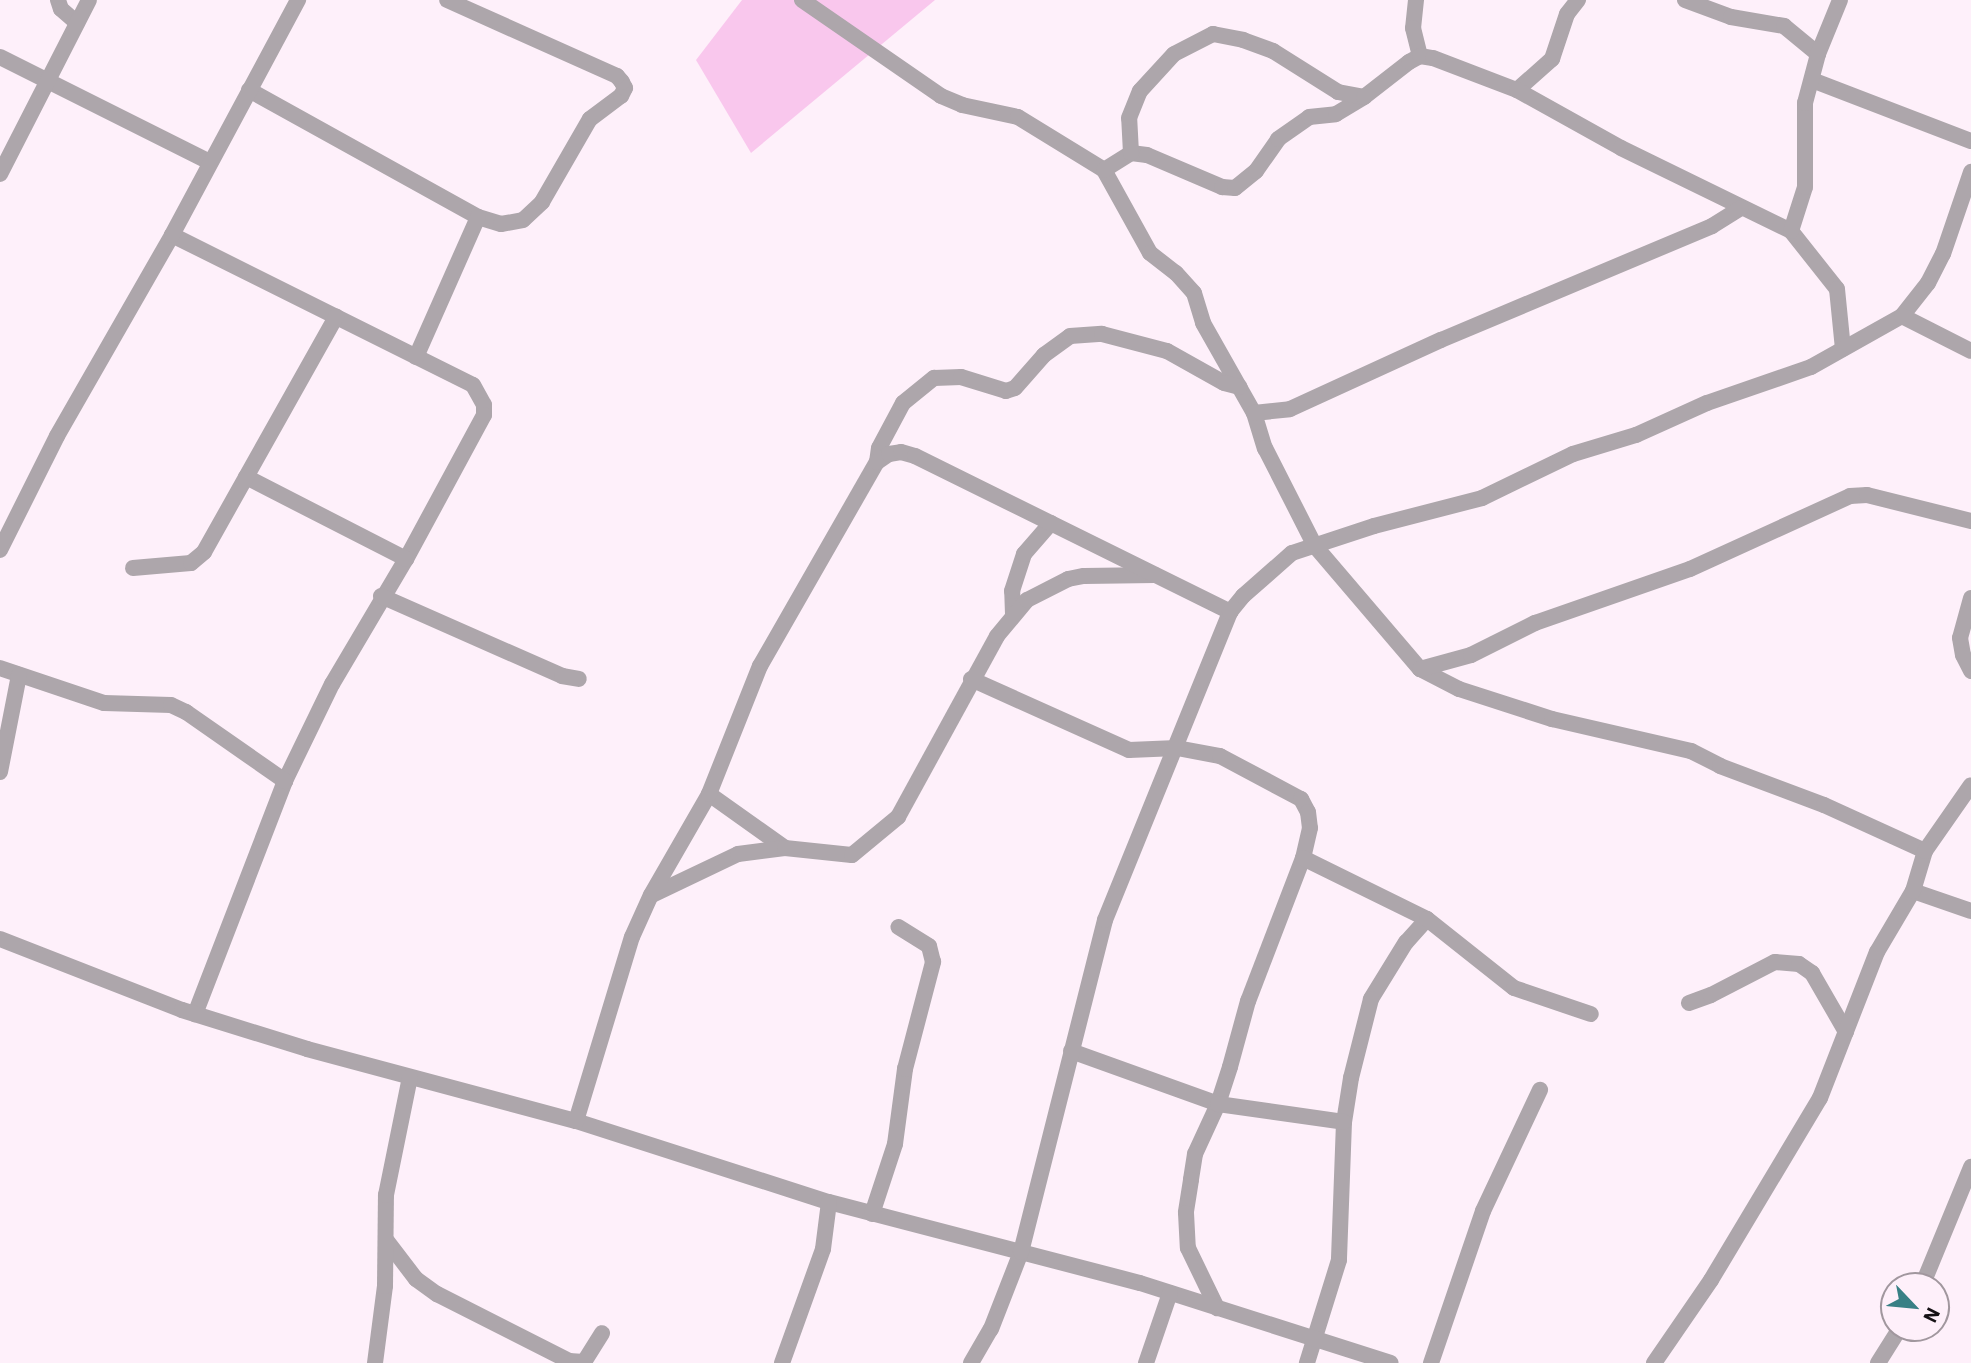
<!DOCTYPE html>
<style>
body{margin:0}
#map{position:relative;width:1971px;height:1363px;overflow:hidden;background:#fef0fa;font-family:"IBM Plex Sans",sans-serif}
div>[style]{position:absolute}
.green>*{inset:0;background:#f9c7ed}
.street>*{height:16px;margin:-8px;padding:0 8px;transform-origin:8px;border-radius:8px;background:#ada6ab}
span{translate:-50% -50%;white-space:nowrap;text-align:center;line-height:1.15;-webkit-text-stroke:5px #fef0fa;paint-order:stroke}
.north{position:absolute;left:1880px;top:1272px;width:70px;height:70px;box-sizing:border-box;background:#fef0fa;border:2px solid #a1979e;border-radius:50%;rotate:116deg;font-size:19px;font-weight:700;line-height:28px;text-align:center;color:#161115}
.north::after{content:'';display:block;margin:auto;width:24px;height:32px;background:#388085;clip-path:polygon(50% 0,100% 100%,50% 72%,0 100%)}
</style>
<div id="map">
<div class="green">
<i style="clip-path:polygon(742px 0,935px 0,751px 153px,696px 60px)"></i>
</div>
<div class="street">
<i style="left:58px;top:0;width:9px;rotate:72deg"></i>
<i style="left:61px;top:9px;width:21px;rotate:41deg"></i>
<i style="left:802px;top:0;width:169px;rotate:34.6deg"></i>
<i style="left:941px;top:96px;width:23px;rotate:23deg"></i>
<i style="left:962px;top:105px;width:57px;rotate:12.1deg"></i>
<i style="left:1018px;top:117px;width:101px;rotate:31.6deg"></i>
<i style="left:1104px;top:170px;width:95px;rotate:61deg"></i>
<i style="left:1150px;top:253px;width:33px;rotate:38deg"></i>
<i style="left:1176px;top:273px;width:27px;rotate:48deg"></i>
<i style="left:1194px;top:293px;width:31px;rotate:73deg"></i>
<i style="left:1203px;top:323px;width:103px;rotate:60.5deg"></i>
<i style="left:1254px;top:413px;width:37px;rotate:73deg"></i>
<i style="left:1265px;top:448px;width:110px;rotate:63deg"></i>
<i style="left:1315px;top:546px;width:162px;rotate:49.5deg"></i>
<i style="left:1420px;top:669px;width:44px;rotate:27.1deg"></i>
<i style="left:1459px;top:689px;width:98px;rotate:17.9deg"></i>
<i style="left:1552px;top:719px;width:143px;rotate:13deg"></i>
<i style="left:1691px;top:751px;width:33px;rotate:27deg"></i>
<i style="left:1720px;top:766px;width:111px;rotate:20.6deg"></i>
<i style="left:1824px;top:805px;width:111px;rotate:24.5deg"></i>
<i style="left:1416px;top:0;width:28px;rotate:96deg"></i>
<i style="left:1413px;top:28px;width:29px;rotate:76deg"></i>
<i style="left:1685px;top:0;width:49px;rotate:20.3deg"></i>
<i style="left:1731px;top:17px;width:54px;rotate:9.6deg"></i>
<i style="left:1784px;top:26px;width:44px;rotate:39.5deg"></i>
<i style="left:0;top:57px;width:235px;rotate:26.6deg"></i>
<i style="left:1812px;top:80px;width:170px;rotate:21deg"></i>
<i style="left:249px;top:90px;width:262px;rotate:29deg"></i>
<i style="left:478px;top:217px;width:24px;rotate:17deg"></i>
<i style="left:501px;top:224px;width:22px;rotate:-10deg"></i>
<i style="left:523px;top:220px;width:26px;rotate:-43deg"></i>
<i style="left:542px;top:202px;width:96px;rotate:-60deg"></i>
<i style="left:590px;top:119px;width:39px;rotate:-37deg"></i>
<i style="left:621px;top:96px;width:9px;rotate:-63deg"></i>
<i style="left:625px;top:88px;width:7px;rotate:-117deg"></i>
<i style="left:622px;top:82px;width:8px;rotate:-130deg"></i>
<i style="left:617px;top:76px;width:186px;rotate:-155.9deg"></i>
<i style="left:1517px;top:90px;width:47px;rotate:-41.5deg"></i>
<i style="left:1552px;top:59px;width:47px;rotate:-71.6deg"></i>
<i style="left:1567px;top:14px;width:18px;rotate:-52deg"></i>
<i style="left:1131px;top:153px;width:16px;rotate:7deg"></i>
<i style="left:1147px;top:155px;width:82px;rotate:23.1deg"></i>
<i style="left:1222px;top:187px;width:13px;rotate:4deg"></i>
<i style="left:1235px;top:188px;width:27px;rotate:-39deg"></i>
<i style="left:1256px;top:171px;width:39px;rotate:-55deg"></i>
<i style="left:1278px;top:139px;width:38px;rotate:-35deg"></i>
<i style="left:1309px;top:117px;width:27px;rotate:-6deg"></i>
<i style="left:1336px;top:114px;width:33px;rotate:-31deg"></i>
<i style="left:1104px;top:170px;width:32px;rotate:-32deg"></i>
<i style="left:1131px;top:153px;width:35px;rotate:-93deg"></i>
<i style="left:1129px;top:118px;width:29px;rotate:-68deg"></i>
<i style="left:1140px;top:91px;width:50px;rotate:-47.4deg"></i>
<i style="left:1174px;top:54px;width:44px;rotate:-27.1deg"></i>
<i style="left:1213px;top:34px;width:31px;rotate:11deg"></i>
<i style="left:1243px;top:40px;width:32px;rotate:20deg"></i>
<i style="left:1273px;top:51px;width:77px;rotate:32.2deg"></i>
<i style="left:1338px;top:92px;width:26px;rotate:11deg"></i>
<i style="left:1364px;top:97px;width:57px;rotate:-37.9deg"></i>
<i style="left:1409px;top:62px;width:13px;rotate:-29deg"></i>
<i style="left:1420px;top:56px;width:13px;rotate:9deg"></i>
<i style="left:1433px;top:58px;width:90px;rotate:20.9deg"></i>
<i style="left:1517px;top:90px;width:119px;rotate:29.1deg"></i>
<i style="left:1621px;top:148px;width:189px;rotate:26deg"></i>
<i style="left:1791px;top:231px;width:74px;rotate:51.6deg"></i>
<i style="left:1837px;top:289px;width:60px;rotate:84.3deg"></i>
<i style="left:0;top:174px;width:195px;rotate:-62.9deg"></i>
<i style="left:1791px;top:231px;width:46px;rotate:-72.3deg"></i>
<i style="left:1805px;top:187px;width:84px;rotate:-90deg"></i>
<i style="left:1805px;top:103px;width:51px;rotate:-75.1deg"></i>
<i style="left:1818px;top:54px;width:58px;rotate:-67.8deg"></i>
<i style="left:172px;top:235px;width:336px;rotate:26.5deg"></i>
<i style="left:473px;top:385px;width:23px;rotate:61deg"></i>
<i style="left:484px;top:405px;width:10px;rotate:90deg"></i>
<i style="left:484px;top:415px;width:164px;rotate:118.4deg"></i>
<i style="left:406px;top:559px;width:145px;rotate:120.6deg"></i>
<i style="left:332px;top:684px;width:108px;rotate:115.9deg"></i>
<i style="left:285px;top:781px;width:250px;rotate:111.1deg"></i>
<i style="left:1902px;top:316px;width:42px;rotate:-51.8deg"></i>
<i style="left:1928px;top:283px;width:33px;rotate:-63deg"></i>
<i style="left:1943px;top:254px;width:87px;rotate:-71.1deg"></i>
<i style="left:416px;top:357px;width:153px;rotate:-66.1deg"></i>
<i style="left:1254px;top:413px;width:36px;rotate:-6deg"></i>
<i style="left:1290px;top:409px;width:166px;rotate:-24.6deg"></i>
<i style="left:1441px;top:340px;width:294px;rotate:-22.8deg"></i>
<i style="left:1712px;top:226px;width:34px;rotate:-32deg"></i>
<i style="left:877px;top:462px;width:14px;rotate:-82deg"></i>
<i style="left:879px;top:448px;width:51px;rotate:-61.9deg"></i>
<i style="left:903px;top:403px;width:40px;rotate:-39deg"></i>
<i style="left:934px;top:378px;width:27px;rotate:-2deg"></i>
<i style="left:961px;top:377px;width:47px;rotate:17.3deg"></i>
<i style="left:1006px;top:391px;width:9px;rotate:-18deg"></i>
<i style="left:1015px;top:388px;width:44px;rotate:-48.7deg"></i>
<i style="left:1044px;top:355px;width:32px;rotate:-36deg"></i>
<i style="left:1070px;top:336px;width:32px;rotate:-4deg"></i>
<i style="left:1102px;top:334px;width:67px;rotate:14.7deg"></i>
<i style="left:1167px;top:351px;width:65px;rotate:29.3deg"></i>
<i style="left:1224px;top:383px;width:16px;rotate:14deg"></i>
<i style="left:246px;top:477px;width:180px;rotate:27.1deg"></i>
<i style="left:0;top:550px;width:127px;rotate:-63.4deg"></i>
<i style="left:57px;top:436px;width:232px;rotate:-60.2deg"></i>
<i style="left:172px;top:235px;width:267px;rotate:-61.8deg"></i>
<i style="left:133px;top:568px;width:58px;rotate:-4.9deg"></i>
<i style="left:191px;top:563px;width:17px;rotate:-40deg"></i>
<i style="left:204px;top:552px;width:270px;rotate:-60.7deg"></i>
<i style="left:381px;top:596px;width:198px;rotate:23.8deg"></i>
<i style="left:562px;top:676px;width:17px;rotate:10deg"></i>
<i style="left:1971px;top:598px;width:41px;rotate:105.4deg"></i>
<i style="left:1960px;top:638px;width:17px;rotate:80deg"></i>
<i style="left:1963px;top:655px;width:18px;rotate:63deg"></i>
<i style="left:1013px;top:614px;width:23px;rotate:-92deg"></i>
<i style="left:1012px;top:591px;width:39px;rotate:-72deg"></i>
<i style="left:1024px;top:554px;width:41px;rotate:-48.9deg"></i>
<i style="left:0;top:668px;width:110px;rotate:18.6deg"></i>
<i style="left:104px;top:703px;width:67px;rotate:1.7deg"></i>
<i style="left:171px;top:705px;width:17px;rotate:25deg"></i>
<i style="left:186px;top:712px;width:121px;rotate:34.9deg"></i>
<i style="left:1420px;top:669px;width:53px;rotate:-15.4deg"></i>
<i style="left:1471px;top:655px;width:72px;rotate:-26.6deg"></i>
<i style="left:1535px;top:623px;width:164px;rotate:-19.2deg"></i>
<i style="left:1690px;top:569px;width:176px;rotate:-24.5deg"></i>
<i style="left:1850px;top:496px;width:17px;rotate:-3deg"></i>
<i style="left:1867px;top:495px;width:107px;rotate:14deg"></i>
<i style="left:971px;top:679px;width:173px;rotate:24.2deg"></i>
<i style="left:1129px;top:750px;width:48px;rotate:-2.4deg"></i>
<i style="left:1177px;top:748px;width:44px;rotate:10.5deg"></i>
<i style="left:1220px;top:756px;width:92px;rotate:28deg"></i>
<i style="left:1301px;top:799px;width:15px;rotate:62deg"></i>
<i style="left:1308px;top:812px;width:16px;rotate:83deg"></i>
<i style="left:1310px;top:828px;width:31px;rotate:103deg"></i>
<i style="left:1303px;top:858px;width:153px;rotate:111deg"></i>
<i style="left:1248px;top:1001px;width:68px;rotate:105.3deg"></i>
<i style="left:1230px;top:1067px;width:39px;rotate:108deg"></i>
<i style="left:1218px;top:1104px;width:55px;rotate:114.7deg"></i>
<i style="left:1195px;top:1154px;width:26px;rotate:99deg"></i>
<i style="left:1191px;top:1180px;width:33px;rotate:99deg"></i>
<i style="left:1186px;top:1213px;width:35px;rotate:87deg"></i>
<i style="left:1188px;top:1248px;width:67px;rotate:64.2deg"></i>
<i style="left:0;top:772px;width:99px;rotate:-78.9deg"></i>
<i style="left:709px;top:794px;width:93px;rotate:35.4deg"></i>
<i style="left:1303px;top:858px;width:138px;rotate:26.2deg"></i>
<i style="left:1427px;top:919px;width:31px;rotate:132deg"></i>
<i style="left:1406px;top:942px;width:67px;rotate:121.6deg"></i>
<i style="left:1371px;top:999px;width:81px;rotate:104.2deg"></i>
<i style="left:1351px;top:1078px;width:45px;rotate:99deg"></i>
<i style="left:1344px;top:1122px;width:138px;rotate:92.1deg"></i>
<i style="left:1339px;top:1260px;width:108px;rotate:107.3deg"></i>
<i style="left:1913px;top:891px;width:61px;rotate:19deg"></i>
<i style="left:652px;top:895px;width:95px;rotate:-25.5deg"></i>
<i style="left:738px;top:854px;width:47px;rotate:-7.3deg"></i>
<i style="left:785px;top:848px;width:67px;rotate:6deg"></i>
<i style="left:852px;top:855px;width:60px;rotate:-39.6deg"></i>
<i style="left:898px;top:817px;width:206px;rotate:-61.3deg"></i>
<i style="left:997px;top:636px;width:47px;rotate:-50.2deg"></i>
<i style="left:1027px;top:600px;width:46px;rotate:-27.1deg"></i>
<i style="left:1068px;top:579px;width:16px;rotate:-11deg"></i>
<i style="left:1084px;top:576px;width:71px;rotate:-0.8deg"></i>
<i style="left:1427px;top:919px;width:111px;rotate:38.4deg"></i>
<i style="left:1514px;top:988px;width:81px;rotate:18.7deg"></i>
<i style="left:0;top:939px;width:195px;rotate:21.3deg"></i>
<i style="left:182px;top:1010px;width:131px;rotate:17.3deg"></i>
<i style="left:307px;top:1049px;width:278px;rotate:15deg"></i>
<i style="left:576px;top:1121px;width:266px;rotate:17.8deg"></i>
<i style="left:829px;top:1202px;width:321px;rotate:14.6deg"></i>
<i style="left:1140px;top:1283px;width:263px;rotate:17.7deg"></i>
<i style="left:1689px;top:1003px;width:23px;rotate:-20deg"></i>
<i style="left:1711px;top:995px;width:72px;rotate:-27.3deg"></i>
<i style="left:1775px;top:962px;width:24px;rotate:5deg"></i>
<i style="left:1799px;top:964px;width:16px;rotate:35deg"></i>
<i style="left:1812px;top:973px;width:68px;rotate:60deg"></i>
<i style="left:1071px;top:1051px;width:156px;rotate:19.8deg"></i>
<i style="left:1218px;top:1104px;width:127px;rotate:8.1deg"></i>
<i style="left:576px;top:1121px;width:192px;rotate:-73.1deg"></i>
<i style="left:632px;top:937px;width:46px;rotate:-65.7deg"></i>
<i style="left:651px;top:895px;width:116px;rotate:-60.1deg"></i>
<i style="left:709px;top:794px;width:138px;rotate:-68.3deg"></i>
<i style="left:760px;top:666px;width:235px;rotate:-60.2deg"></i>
<i style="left:877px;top:462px;width:14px;rotate:-34deg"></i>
<i style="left:889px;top:454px;width:12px;rotate:-9deg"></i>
<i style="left:901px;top:452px;width:15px;rotate:16deg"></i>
<i style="left:915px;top:456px;width:352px;rotate:26.3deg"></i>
<i style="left:872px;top:1214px;width:74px;rotate:-71.8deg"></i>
<i style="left:895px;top:1144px;width:76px;rotate:-82.4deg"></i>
<i style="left:905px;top:1069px;width:111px;rotate:-75.3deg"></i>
<i style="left:933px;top:962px;width:16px;rotate:-104deg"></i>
<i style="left:929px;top:946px;width:36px;rotate:-148deg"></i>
<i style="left:387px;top:1241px;width:48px;rotate:52.7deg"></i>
<i style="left:416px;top:1279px;width:26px;rotate:36deg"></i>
<i style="left:437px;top:1294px;width:148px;rotate:26.9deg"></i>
<i style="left:569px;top:1361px;width:15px;rotate:4deg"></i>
<i style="left:584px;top:1362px;width:34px;rotate:-58deg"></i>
<i style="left:1922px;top:1286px;width:129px;rotate:-67.6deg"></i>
<i style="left:375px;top:1363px;width:78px;rotate:-82.6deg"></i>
<i style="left:385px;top:1286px;width:91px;rotate:-89.4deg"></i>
<i style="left:386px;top:1195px;width:120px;rotate:-78.5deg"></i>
<i style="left:782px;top:1363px;width:121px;rotate:-70.2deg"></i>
<i style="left:823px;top:1249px;width:47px;rotate:-82.7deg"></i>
<i style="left:971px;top:1363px;width:39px;rotate:-60deg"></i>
<i style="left:991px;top:1329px;width:83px;rotate:-68.7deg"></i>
<i style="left:1021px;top:1252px;width:342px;rotate:-75.8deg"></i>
<i style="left:1105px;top:920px;width:332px;rotate:-67.9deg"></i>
<i style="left:1230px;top:612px;width:21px;rotate:-51deg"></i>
<i style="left:1243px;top:596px;width:65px;rotate:-41.3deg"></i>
<i style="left:1292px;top:553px;width:86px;rotate:-18.2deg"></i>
<i style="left:1374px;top:526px;width:112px;rotate:-14.5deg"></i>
<i style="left:1482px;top:498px;width:101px;rotate:-25.8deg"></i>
<i style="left:1573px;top:454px;width:66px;rotate:-16.8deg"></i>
<i style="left:1636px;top:435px;width:78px;rotate:-24.3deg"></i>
<i style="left:1707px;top:403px;width:110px;rotate:-19.1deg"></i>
<i style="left:1811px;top:367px;width:104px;rotate:-29.3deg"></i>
<i style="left:1902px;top:316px;width:77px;rotate:26.9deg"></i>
<i style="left:1146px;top:1363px;width:74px;rotate:-71.1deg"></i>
<i style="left:1431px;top:1363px;width:161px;rotate:-71.1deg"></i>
<i style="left:1483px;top:1211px;width:134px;rotate:-64.8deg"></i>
<i style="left:1654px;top:1363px;width:101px;rotate:-55.5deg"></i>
<i style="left:1711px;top:1280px;width:212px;rotate:-59.1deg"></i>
<i style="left:1820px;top:1098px;width:157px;rotate:-68.7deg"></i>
<i style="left:1877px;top:952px;width:71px;rotate:-59.5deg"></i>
<i style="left:1913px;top:891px;width:42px;rotate:-73.3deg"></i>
<i style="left:1925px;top:851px;width:80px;rotate:-55.1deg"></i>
<i style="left:1878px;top:1363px;width:41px;rotate:-57.8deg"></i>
</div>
<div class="north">N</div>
</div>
